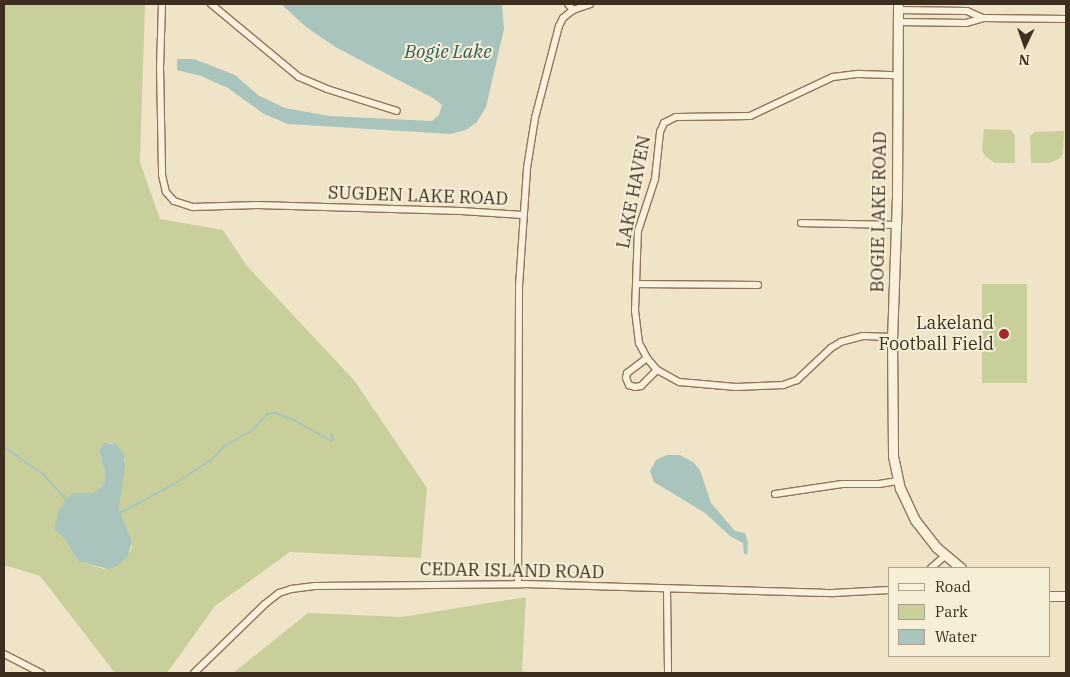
<!DOCTYPE html>
<style>
body{margin:0}
#map{position:relative;width:1070px;height:677px;overflow:hidden;background:#f0e4c8;font-family:"IBM Plex Serif",serif}
div>[style]{position:absolute}
.green>*{inset:0;background:#c9cf9b;transform-origin:0 0}
.water>*{inset:0;background:#a9c4bc}
.stream>*{height:2px;margin:-1px;padding:0 1px;transform-origin:1px;border-radius:1px;background:#a9c4bc}
.roads{filter:drop-shadow(1px 0 #8d765c) drop-shadow(-1px 0 #8d765c) drop-shadow(0 1px #8d765c) drop-shadow(0 -1px #8d765c)}
.street>*{height:6px;margin:-3px;padding:0 3px;transform-origin:3px;border-radius:3px;background:#faf1dc}
.secondary>*{height:9px;margin:-4.5px;padding:0 4.5px;transform-origin:4.5px;border-radius:4.5px;background:#faf1dc}
.dots>*{width:14px;height:14px;translate:-50% -50%;box-sizing:border-box;border:2px solid #f7eed8;border-radius:50%}
span{translate:-50% -50%;white-space:nowrap;text-align:center;line-height:1.15;-webkit-text-stroke:4px #f7eed8;paint-order:stroke}
.street-label{font-size:18px;color:#3d2e20}
.poi-label{font-size:18px;color:#3d2e20}
.right{translate:-100% -50%;text-align:right}
.water-label{font-size:19px;color:#2f5d5a;font-style:italic}
.frame{position:absolute;inset:0;border:5px solid #3d2e20;pointer-events:none}
.legend{position:absolute;left:888px;top:567px;width:162px;height:90px;box-sizing:border-box;background:#f7eed8;border:1px solid #ada18e;margin:0;padding:6px 9px;list-style:none;font-size:15px;color:#3d2e20}
.legend li{display:flex;align-items:center;gap:10px;height:25px}
.legend b{width:25px;border:1px solid #ada18e}
.north{position:absolute;left:1000px;top:20px;width:50px;height:50px;-webkit-text-stroke:4px #f7eed8;paint-order:stroke;rotate:183deg;font-size:14px;font-weight:700;line-height:20px;text-align:center;color:#3d2e20}
.north::after{content:'';display:block;margin:auto;width:18px;height:22px;background:#3d2e20;clip-path:polygon(50% 0,100% 100%,50% 72%,0 100%)}
</style>
<div id="map">
<div class="green">
<i style="clip-path:polygon(evenodd,4px 4px,145px 4px,140px 162px,160px 219px,223px 230px,247px 266px,354px 380px,427px 488px,421px 558px,290px 552px,215px 606px,167px 673px,115px 673px,40px 576px,4px 565px,4px 4px,104px 443px,112px 443px,125px 459px,119px 509px,130px 536px,132px 547px,130px 552px,104px 569px,78px 561px,65px 539px,60px 508px,76px 493px,93px 493px,104px 485px,105px 473px,99px 450px,104px 443px)"></i>
<i style="clip-path:polygon(984px 129px,1011px 130px,1015px 135px,1015px 163px,995px 163px,985px 156px,982px 150px)"></i>
<i style="clip-path:polygon(1064px 131px,1063px 154px,1059px 159px,1049px 163px,1031px 163px,1030px 136px,1035px 132px)"></i>
<i style="left:982px;top:284px;width:45px;height:99px"></i>
<i style="clip-path:polygon(526px 597px,522px 671px,531px 673px,233px 673px,308px 613px,402px 617px)"></i>
</div>
<div class="water">
<i style="clip-path:polygon(281px 4px,502px 4px,504px 29px,486px 107px,477px 122px,466px 130px,450px 134px,288px 124px,264px 114px,228px 88px,201px 76px,177px 70px,177px 59px,194px 59px,235px 75px,258px 95px,285px 108px,329px 116px,432px 121px,439px 115px,442px 105px,433px 98px,337px 48px,306px 27px)"></i>
<i style="clip-path:polygon(104px 443px,116px 444px,124px 454px,125px 466px,119px 509px,132px 541px,128px 556px,117px 566px,108px 569px,78px 561px,65px 539px,55px 530px,55px 525px,60px 508px,72px 493px,93px 493px,104px 485px,105px 473px,99px 450px)"></i>
<i style="clip-path:polygon(667px 455px,680px 455px,693px 462px,700px 470px,711px 503px,735px 531px,745px 533px,748px 543px,747px 555px,744px 553px,743px 543px,730px 536px,705px 513px,654px 482px,650px 471px,656px 460px)"></i>
</div>
<div class="stream">
<i style="left:4px;top:447px;width:47px;rotate:34.7deg"></i>
<i style="left:43px;top:474px;width:36px;rotate:48deg"></i>
<i style="left:120px;top:513px;width:61px;rotate:-28.2deg"></i>
<i style="left:174px;top:484px;width:44px;rotate:-33deg"></i>
<i style="left:211px;top:460px;width:18px;rotate:-47deg"></i>
<i style="left:223px;top:447px;width:34px;rotate:-30deg"></i>
<i style="left:253px;top:430px;width:21px;rotate:-49deg"></i>
<i style="left:267px;top:414px;width:8px;rotate:-7deg"></i>
<i style="left:275px;top:413px;width:20px;rotate:20deg"></i>
<i style="left:294px;top:420px;width:43px;rotate:29.6deg"></i>
<i style="left:331px;top:441px;width:3px;rotate:-45deg"></i>
<i style="left:333px;top:439px;width:6px;rotate:-108deg"></i>
</div>
<div class="roads">
<div class="street">
<i style="left:162px;top:4px;width:62px;rotate:91.8deg"></i>
<i style="left:160px;top:66px;width:109px;rotate:88.9deg"></i>
<i style="left:162px;top:175px;width:17px;rotate:77deg"></i>
<i style="left:166px;top:192px;width:12px;rotate:48deg"></i>
<i style="left:174px;top:201px;width:20px;rotate:18deg"></i>
<i style="left:193px;top:207px;width:64px;rotate:-1.8deg"></i>
<i style="left:257px;top:205px;width:204px;rotate:1.7deg"></i>
<i style="left:461px;top:211px;width:62px;rotate:3.7deg"></i>
<i style="left:211px;top:4px;width:114px;rotate:39.7deg"></i>
<i style="left:299px;top:77px;width:30px;rotate:23deg"></i>
<i style="left:327px;top:89px;width:73px;rotate:17.4deg"></i>
<i style="left:568px;top:4px;width:8px;rotate:50deg"></i>
<i style="left:898px;top:10px;width:69px;rotate:0.8deg"></i>
<i style="left:967px;top:11px;width:17px;rotate:24deg"></i>
<i style="left:898px;top:22px;width:68px;rotate:0.8deg"></i>
<i style="left:966px;top:23px;width:18px;rotate:-16deg"></i>
<i style="left:983px;top:18px;width:83px;rotate:0.7deg"></i>
<i style="left:801px;top:223px;width:94px;rotate:1.2deg"></i>
<i style="left:636px;top:284px;width:122px;rotate:0.5deg"></i>
<i style="left:892px;top:337px;width:29px;rotate:-178deg"></i>
<i style="left:863px;top:336px;width:23px;rotate:165deg"></i>
<i style="left:841px;top:342px;width:12px;rotate:149deg"></i>
<i style="left:831px;top:348px;width:47px;rotate:136.7deg"></i>
<i style="left:797px;top:380px;width:15px;rotate:160deg"></i>
<i style="left:783px;top:385px;width:47px;rotate:177.6deg"></i>
<i style="left:736px;top:387px;width:57px;rotate:-175deg"></i>
<i style="left:679px;top:382px;width:25px;rotate:-151deg"></i>
<i style="left:657px;top:370px;width:16px;rotate:-130deg"></i>
<i style="left:647px;top:358px;width:17px;rotate:-118deg"></i>
<i style="left:639px;top:343px;width:32px;rotate:-97deg"></i>
<i style="left:635px;top:311px;width:80px;rotate:-87.9deg"></i>
<i style="left:638px;top:231px;width:55px;rotate:-71.9deg"></i>
<i style="left:655px;top:179px;width:47px;rotate:-83.9deg"></i>
<i style="left:660px;top:132px;width:10px;rotate:-66deg"></i>
<i style="left:664px;top:123px;width:13px;rotate:-27deg"></i>
<i style="left:676px;top:117px;width:74px;rotate:-0.8deg"></i>
<i style="left:750px;top:116px;width:92px;rotate:-25.2deg"></i>
<i style="left:833px;top:77px;width:26px;rotate:-7deg"></i>
<i style="left:859px;top:74px;width:38px;rotate:2deg"></i>
<i style="left:647px;top:358px;width:25px;rotate:143deg"></i>
<i style="left:627px;top:373px;width:5px;rotate:101deg"></i>
<i style="left:626px;top:378px;width:8px;rotate:67deg"></i>
<i style="left:629px;top:385px;width:6px;rotate:18deg"></i>
<i style="left:635px;top:387px;width:6px;rotate:-9deg"></i>
<i style="left:641px;top:386px;width:23px;rotate:-45deg"></i>
<i style="left:775px;top:494px;width:68px;rotate:-8.5deg"></i>
<i style="left:842px;top:484px;width:37px"></i>
<i style="left:879px;top:484px;width:19px;rotate:-9deg"></i>
<i style="left:931px;top:568px;width:18px;rotate:-41deg"></i>
<i style="left:518px;top:584px;width:298px;rotate:-89.8deg"></i>
<i style="left:519px;top:286px;width:118px;rotate:-86.1deg"></i>
<i style="left:527px;top:168px;width:51px;rotate:-80.9deg"></i>
<i style="left:535px;top:118px;width:95px;rotate:-75.4deg"></i>
<i style="left:559px;top:26px;width:9px;rotate:-63deg"></i>
<i style="left:563px;top:18px;width:13px;rotate:-39deg"></i>
<i style="left:573px;top:10px;width:18px;rotate:-19deg"></i>
<i style="left:667px;top:589px;width:84px;rotate:89.3deg"></i>
<i style="left:4px;top:654px;width:42px;rotate:27.2deg"></i>
<i style="left:194px;top:673px;width:99px;rotate:-44.2deg"></i>
<i style="left:265px;top:604px;width:18px;rotate:-38deg"></i>
<i style="left:279px;top:593px;width:13px;rotate:-18deg"></i>
<i style="left:291px;top:589px;width:24px;rotate:-7deg"></i>
<i style="left:315px;top:586px;width:209px;rotate:-0.5deg"></i>
<i style="left:524px;top:584px;width:309px;rotate:1.7deg"></i>
<i style="left:833px;top:593px;width:56px;rotate:-3.1deg"></i>
</div>
<div class="secondary">
<i style="left:898px;top:4px;width:193px;rotate:90.3deg"></i>
<i style="left:897px;top:197px;width:140px;rotate:92deg"></i>
<i style="left:892px;top:337px;width:119px;rotate:89.5deg"></i>
<i style="left:893px;top:456px;width:33px;rotate:78deg"></i>
<i style="left:900px;top:488px;width:35px;rotate:65deg"></i>
<i style="left:915px;top:520px;width:34px;rotate:52deg"></i>
<i style="left:936px;top:547px;width:33px;rotate:40deg"></i>
<i style="left:1049px;top:596px;width:17px"></i>
</div>
</div>
<div class="dots">
<i style="left:1004px;top:334px;background:#9e2a2b"></i>
</div>
<div class="street-label">
<span style="left:634px;top:192px;rotate:-79deg">LAKE HAVEN</span>
<span style="left:418px;top:196px;rotate:2deg">SUGDEN LAKE ROAD</span>
<span style="left:879px;top:212px;rotate:-89deg">BOGIE LAKE ROAD</span>
<span style="left:512px;top:571px;rotate:1deg">CEDAR ISLAND ROAD</span>
</div>
<div class="poi-label">
<span class="right" style="left:994px;top:334px">Lakeland<br>Football Field</span>
</div>
<div class="water-label">
<span style="left:448px;top:52px">Bogie Lake</span>
</div>
<div class="frame"></div>
<ul class="legend">
<li><b style="height:6px;background:#faf1dc"></b>Road</li>
<li><b style="height:14px;background:#c9cf9b"></b>Park</li>
<li><b style="height:14px;background:#a9c4bc"></b>Water</li>
</ul>
<div class="north">N</div>
</div>
